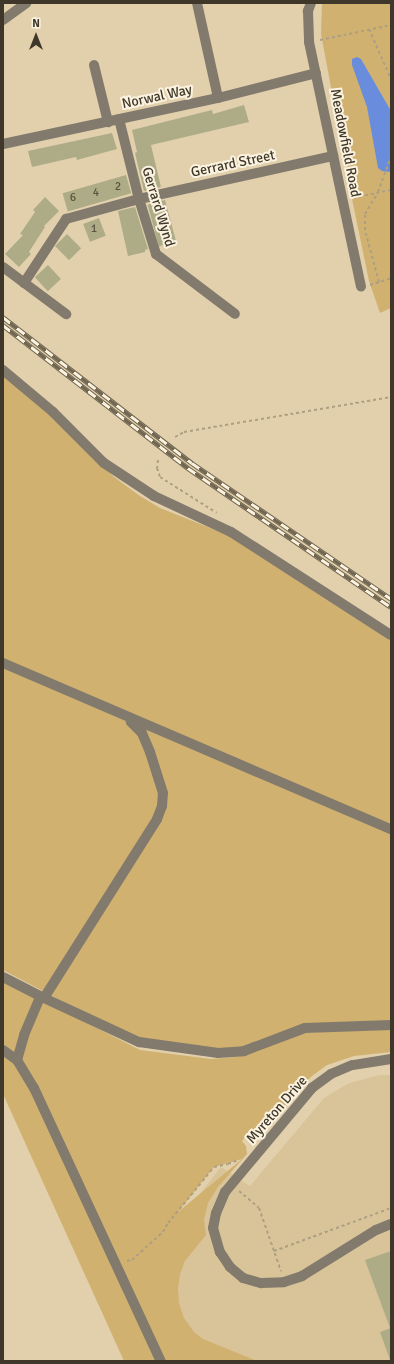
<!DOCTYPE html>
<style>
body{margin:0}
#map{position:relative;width:394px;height:1364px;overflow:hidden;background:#e2d0ac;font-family:Signika,sans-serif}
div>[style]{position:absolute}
.built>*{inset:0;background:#d9c499}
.green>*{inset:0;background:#d0b170}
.water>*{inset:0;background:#698ddc}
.building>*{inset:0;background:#aeac87;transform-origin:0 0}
.path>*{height:2px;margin-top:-1px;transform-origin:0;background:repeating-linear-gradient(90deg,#ad9f82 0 3px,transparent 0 6px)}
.minor>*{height:10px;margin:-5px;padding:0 5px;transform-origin:5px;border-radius:5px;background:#827a6c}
.rail>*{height:4.5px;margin-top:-2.25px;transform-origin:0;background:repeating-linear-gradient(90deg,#fbf2e0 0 9px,#706651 0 18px);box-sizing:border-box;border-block:1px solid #706651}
span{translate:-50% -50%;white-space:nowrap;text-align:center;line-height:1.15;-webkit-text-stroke:4px #fbf2e0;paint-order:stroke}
.number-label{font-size:12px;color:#5b5541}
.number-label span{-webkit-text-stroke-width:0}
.street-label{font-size:14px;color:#3f382a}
.frame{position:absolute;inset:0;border:4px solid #3f382a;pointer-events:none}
.north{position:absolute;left:16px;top:16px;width:40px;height:40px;-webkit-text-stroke:3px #fbf2e0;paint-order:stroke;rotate:0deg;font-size:11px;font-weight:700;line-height:16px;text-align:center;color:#3f382a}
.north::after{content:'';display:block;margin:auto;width:14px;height:18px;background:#3f382a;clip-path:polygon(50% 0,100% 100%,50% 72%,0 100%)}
</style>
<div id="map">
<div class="built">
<i style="clip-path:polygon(380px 1075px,391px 1075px,391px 1361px,246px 1361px,199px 1341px,183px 1325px,157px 1248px,221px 1167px,250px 1186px,324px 1098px,349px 1083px)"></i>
</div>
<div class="green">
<i style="clip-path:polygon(322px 3px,391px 3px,391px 308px,380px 313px,369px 281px,351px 194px,321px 34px)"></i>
<i style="clip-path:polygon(3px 374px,73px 436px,114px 477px,140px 496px,160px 508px,243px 541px,391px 641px,391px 1021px,306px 1025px,239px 1048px,216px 1050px,139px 1038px,98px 1020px,3px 970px)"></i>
<i style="clip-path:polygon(evenodd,3px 980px,140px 1050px,211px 1059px,236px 1057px,250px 1053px,303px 1033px,391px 1028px,391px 1052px,354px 1056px,327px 1065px,312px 1076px,298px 1089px,261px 1136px,255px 1137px,247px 1135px,242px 1141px,246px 1146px,247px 1154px,218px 1187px,208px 1203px,204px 1220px,206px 1235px,185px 1261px,180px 1274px,178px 1288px,179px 1303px,184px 1318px,194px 1332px,203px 1339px,257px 1361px,124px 1361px,3px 1094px,3px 980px,242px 1159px,178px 1212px,214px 1167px,242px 1159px)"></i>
</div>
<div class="water">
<i style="clip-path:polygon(357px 57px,361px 59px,391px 111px,391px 172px,382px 171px,378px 168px,367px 107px,352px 65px,352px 59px)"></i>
</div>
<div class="building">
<i style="clip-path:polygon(244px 105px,249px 122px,151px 145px,161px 187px,144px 191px,135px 153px,137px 152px,132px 130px,212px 110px,213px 114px)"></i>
<i style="clip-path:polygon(112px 133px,117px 149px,77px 160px,76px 157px,32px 167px,28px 151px)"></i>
<i style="left:126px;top:175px;width:19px;height:66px;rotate:74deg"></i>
<i style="clip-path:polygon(45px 197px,59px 211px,44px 226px,45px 227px,29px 252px,31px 254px,19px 267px,5px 254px,23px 235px,20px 234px,35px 212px,33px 210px)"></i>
<i style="left:165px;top:200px;width:43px;height:18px;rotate:75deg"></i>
<i style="clip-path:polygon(135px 207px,148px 249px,145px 250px,145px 252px,128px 256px,118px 211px)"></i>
<i style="left:99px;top:218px;width:19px;height:17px;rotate:69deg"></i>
<i style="left:67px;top:234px;width:20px;height:17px;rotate:45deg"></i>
<i style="left:48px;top:265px;width:19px;height:18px;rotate:47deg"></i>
<i style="clip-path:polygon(391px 1251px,391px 1328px,390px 1328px,365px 1260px)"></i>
<i style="clip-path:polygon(391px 1328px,391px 1360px,390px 1360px,380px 1332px)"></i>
</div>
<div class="path">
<i style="left:369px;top:29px;width:55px;rotate:66.3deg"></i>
<i style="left:320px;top:40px;width:73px;rotate:-11.9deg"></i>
<i style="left:353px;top:198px;width:39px;rotate:-12deg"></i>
<i style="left:379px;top:282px;width:54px;rotate:-105.1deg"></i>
<i style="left:365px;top:230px;width:16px;rotate:-90deg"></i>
<i style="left:365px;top:214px;width:26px;rotate:-59deg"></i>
<i style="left:378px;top:192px;width:38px;rotate:-70deg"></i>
<i style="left:370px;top:285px;width:22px;rotate:-18deg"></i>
<i style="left:175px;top:437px;width:10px;rotate:-29deg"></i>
<i style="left:184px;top:432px;width:210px;rotate:-9.6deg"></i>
<i style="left:158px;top:460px;width:8px;rotate:97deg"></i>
<i style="left:157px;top:468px;width:9px;rotate:72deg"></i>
<i style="left:160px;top:477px;width:67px;rotate:32.3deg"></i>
<i style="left:239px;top:1191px;width:26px;rotate:40deg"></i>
<i style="left:259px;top:1208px;width:67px;rotate:70.8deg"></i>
<i style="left:274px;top:1251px;width:125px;rotate:-20.2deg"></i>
<i style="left:127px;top:1261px;width:5px;rotate:-11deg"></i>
<i style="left:132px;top:1260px;width:42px;rotate:-42.1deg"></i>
<i style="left:163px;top:1232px;width:10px;rotate:-61deg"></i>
<i style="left:168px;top:1223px;width:72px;rotate:-50.6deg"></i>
<i style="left:214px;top:1167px;width:14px;rotate:-12deg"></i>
<i style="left:228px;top:1164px;width:11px;rotate:-22deg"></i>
</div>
<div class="minor">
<i style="left:197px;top:3px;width:97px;rotate:77.5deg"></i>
<i style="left:311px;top:3px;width:9px;rotate:111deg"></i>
<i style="left:308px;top:11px;width:31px;rotate:88deg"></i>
<i style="left:309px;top:42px;width:250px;rotate:78deg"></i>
<i style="left:3px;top:20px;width:29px;rotate:-36deg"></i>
<i style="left:94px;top:65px;width:59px;rotate:76.2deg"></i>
<i style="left:119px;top:119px;width:82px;rotate:76deg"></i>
<i style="left:139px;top:199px;width:58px;rotate:72.8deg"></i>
<i style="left:156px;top:254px;width:99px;rotate:37.2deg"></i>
<i style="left:3px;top:144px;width:220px;rotate:-12.1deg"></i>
<i style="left:218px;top:98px;width:101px;rotate:-14.3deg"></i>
<i style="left:3px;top:267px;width:79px;rotate:36.7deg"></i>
<i style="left:24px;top:283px;width:77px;rotate:-56.7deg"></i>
<i style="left:66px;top:219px;width:76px;rotate:-15.3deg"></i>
<i style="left:139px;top:199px;width:199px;rotate:-12.5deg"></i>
<i style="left:3px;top:370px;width:65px;rotate:40deg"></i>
<i style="left:53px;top:412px;width:72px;rotate:45deg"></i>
<i style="left:104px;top:463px;width:60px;rotate:33.4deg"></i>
<i style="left:154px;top:496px;width:85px;rotate:25.1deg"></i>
<i style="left:231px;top:532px;width:190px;rotate:32.8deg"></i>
<i style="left:3px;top:663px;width:422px;rotate:23.2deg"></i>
<i style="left:3px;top:977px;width:46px;rotate:27.1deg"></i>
<i style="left:44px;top:998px;width:105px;rotate:24.9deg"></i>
<i style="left:139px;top:1042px;width:80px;rotate:7.9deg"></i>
<i style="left:218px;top:1053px;width:26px;rotate:-4deg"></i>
<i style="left:244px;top:1051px;width:65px;rotate:-20.7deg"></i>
<i style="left:305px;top:1028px;width:86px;rotate:-2deg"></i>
<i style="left:44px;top:998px;width:212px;rotate:-57.7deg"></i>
<i style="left:157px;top:819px;width:14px;rotate:-69deg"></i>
<i style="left:162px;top:806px;width:13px;rotate:-86deg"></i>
<i style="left:163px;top:793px;width:43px;rotate:-107.6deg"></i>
<i style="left:150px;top:752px;width:21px;rotate:-113deg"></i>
<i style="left:142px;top:733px;width:16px;rotate:-135deg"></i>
<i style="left:3px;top:1050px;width:17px;rotate:36deg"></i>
<i style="left:17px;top:1060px;width:33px;rotate:59deg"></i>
<i style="left:34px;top:1088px;width:301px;rotate:65.1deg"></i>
<i style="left:391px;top:1059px;width:39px;rotate:171deg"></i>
<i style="left:352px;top:1065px;width:23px;rotate:157deg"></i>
<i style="left:331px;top:1074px;width:24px;rotate:144deg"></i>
<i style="left:312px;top:1088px;width:136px;rotate:129.9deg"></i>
<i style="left:225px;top:1192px;width:23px;rotate:113deg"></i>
<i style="left:216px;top:1213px;width:15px;rotate:101deg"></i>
<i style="left:213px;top:1228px;width:25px;rotate:74deg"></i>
<i style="left:220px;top:1252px;width:18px;rotate:56deg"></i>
<i style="left:230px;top:1267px;width:17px;rotate:40deg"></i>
<i style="left:243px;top:1278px;width:19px;rotate:16deg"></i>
<i style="left:261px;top:1283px;width:23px;rotate:-2deg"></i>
<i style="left:284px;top:1282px;width:19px;rotate:-18deg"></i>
<i style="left:302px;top:1276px;width:87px;rotate:-31.9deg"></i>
<i style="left:376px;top:1230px;width:16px;rotate:-22deg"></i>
<i style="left:17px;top:1060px;width:26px;rotate:-74deg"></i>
<i style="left:24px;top:1035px;width:39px;rotate:-67deg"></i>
</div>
<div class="rail">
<i style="left:3px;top:317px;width:239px;rotate:37.7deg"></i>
<i style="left:192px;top:463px;width:241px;rotate:34.3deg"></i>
<i style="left:3px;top:325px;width:234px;rotate:37.7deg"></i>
<i style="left:188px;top:468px;width:246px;rotate:34.4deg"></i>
</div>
<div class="number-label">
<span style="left:118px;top:187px">2</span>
<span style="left:96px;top:193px">4</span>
<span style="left:73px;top:198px">6</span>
<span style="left:94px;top:229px">1</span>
</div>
<div class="street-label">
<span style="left:157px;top:97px;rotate:-12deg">Norwal Way</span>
<span style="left:345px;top:143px;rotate:79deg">Meadowfield Road</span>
<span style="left:233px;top:164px;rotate:-12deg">Gerrard Street</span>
<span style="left:158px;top:207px;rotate:73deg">Gerrard Wynd</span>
<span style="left:277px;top:1110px;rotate:-49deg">Myreton Drive</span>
</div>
<div class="frame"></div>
<div class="north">N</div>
</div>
